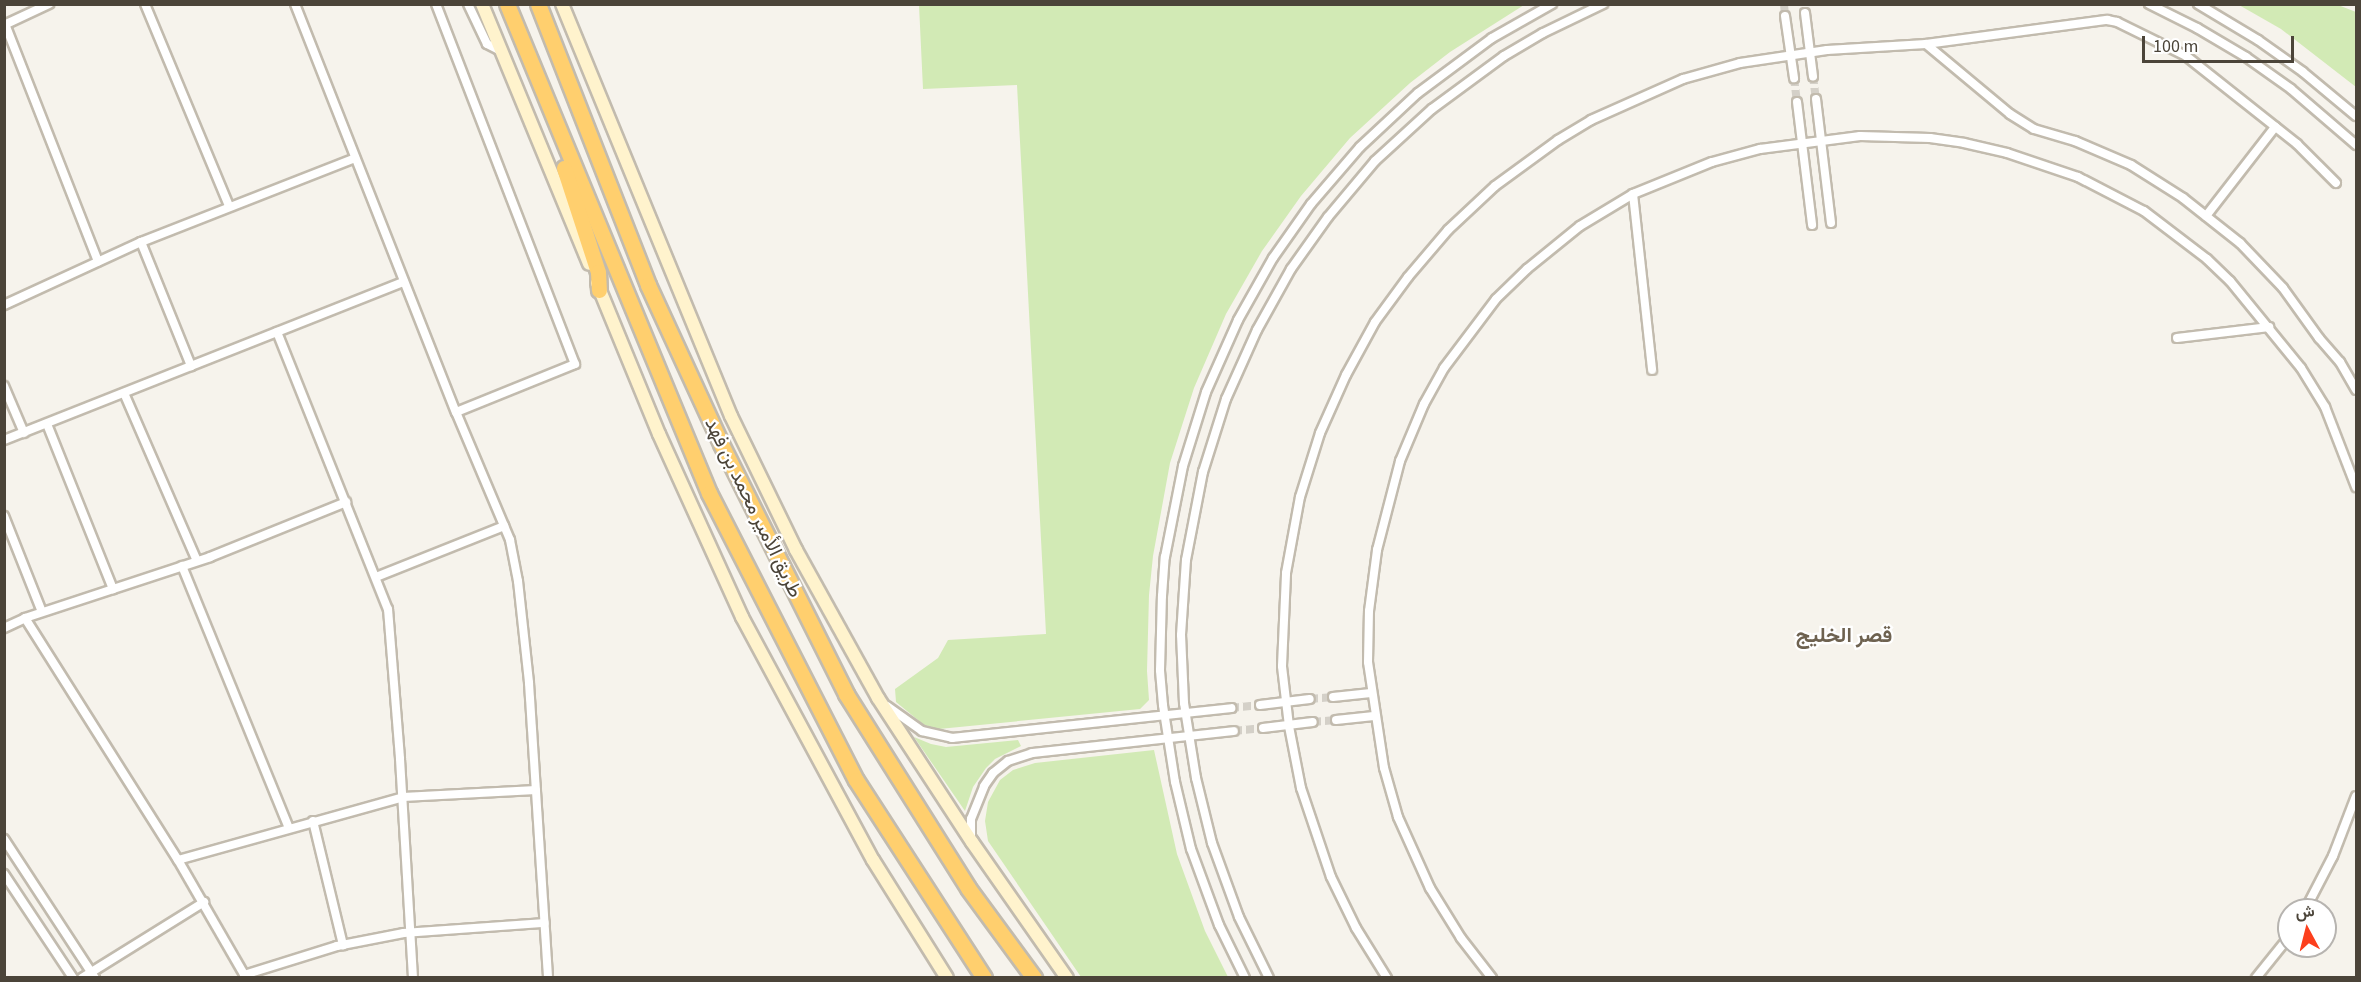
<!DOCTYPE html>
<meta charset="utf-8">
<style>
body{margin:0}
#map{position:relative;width:2361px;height:982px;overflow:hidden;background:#f6f3ec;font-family:"Source Sans 3",Vazirmatn,sans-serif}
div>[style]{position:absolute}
.green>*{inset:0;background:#d2eab5}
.street-tunnel>*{height:8px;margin-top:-4px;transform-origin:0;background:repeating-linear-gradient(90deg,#d4d0c8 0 8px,transparent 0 12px)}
.roads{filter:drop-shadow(2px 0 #c2bbae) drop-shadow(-2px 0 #c2bbae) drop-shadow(0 2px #c2bbae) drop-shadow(0 -2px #c2bbae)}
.street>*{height:8px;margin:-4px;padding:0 4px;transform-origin:4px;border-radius:4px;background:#fff}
.secondary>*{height:12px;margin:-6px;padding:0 6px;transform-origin:6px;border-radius:6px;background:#fff3cd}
.highway>*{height:15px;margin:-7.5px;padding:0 7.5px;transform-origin:7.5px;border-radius:7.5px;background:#ffcf6e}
span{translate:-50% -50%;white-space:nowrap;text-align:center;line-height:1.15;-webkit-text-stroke:4.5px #fff;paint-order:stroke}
.street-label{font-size:20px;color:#4b4439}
.neighbourhood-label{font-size:21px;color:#6e6250;font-weight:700}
.frame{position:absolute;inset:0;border:6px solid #4b4439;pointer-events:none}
.north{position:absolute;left:2277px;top:898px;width:60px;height:60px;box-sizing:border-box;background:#fff;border:2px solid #b7b4b0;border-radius:50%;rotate:353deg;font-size:16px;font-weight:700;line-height:24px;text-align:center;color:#4b4439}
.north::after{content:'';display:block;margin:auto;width:21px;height:27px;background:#fc3f1d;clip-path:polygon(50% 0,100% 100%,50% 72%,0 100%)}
.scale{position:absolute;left:2142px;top:36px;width:152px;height:27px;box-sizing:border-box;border:3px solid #4b4439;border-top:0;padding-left:8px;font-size:18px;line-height:21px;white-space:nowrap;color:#4b4439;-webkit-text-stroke:4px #fff;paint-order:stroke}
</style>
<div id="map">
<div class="green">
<i style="clip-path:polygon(919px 5px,1524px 5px,1450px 52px,1410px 83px,1350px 138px,1301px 196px,1262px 251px,1226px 314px,1194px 388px,1170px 463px,1153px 556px,1149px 595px,1147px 671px,1149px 700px,1140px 709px,939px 729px,924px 725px,896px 702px,895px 689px,938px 658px,948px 640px,1046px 634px,1017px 85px,923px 89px)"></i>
<i style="clip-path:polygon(2239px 5px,2338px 5px,2356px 12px,2356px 87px,2281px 29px)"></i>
<i style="clip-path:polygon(914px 737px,931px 744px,946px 747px,1018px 740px,1021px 746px,995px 759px,986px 768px,973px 787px,965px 811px)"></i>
<i style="clip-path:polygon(1154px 750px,1177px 854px,1205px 931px,1228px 977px,1081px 977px,988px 841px,985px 821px,988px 802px,1000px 780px,1013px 770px,1035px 763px)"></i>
</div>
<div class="street-tunnel">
<i style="left:1784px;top:4px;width:12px;rotate:85deg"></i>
<i style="left:1813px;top:76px;width:23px;rotate:83deg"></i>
<i style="left:1794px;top:78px;width:24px;rotate:83deg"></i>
<i style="left:1310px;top:699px;width:23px;rotate:-5deg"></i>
<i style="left:1231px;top:708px;width:29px;rotate:-6deg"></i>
<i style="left:1313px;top:722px;width:23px;rotate:-5deg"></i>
<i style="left:1234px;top:731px;width:29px;rotate:-6deg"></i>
</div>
<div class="roads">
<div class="street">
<i style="left:145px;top:4px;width:219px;rotate:67.4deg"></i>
<i style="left:295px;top:4px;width:439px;rotate:68.5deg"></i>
<i style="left:456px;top:412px;width:139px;rotate:67.1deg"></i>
<i style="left:510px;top:540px;width:42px;rotate:79deg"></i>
<i style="left:518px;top:581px;width:103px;rotate:83.8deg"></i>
<i style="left:529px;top:683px;width:296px;rotate:86.3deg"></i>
<i style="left:436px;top:4px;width:386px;rotate:68.9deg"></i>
<i style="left:575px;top:364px;width:128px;rotate:158deg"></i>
<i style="left:468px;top:4px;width:44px;rotate:64.6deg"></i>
<i style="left:487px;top:44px;width:16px;rotate:27deg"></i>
<i style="left:2149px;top:4px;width:54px;rotate:26.6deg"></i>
<i style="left:2197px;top:28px;width:57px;rotate:30.6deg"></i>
<i style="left:2246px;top:57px;width:55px;rotate:35.4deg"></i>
<i style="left:2291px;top:89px;width:86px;rotate:40.7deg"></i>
<i style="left:2198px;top:4px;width:70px;rotate:31deg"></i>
<i style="left:2258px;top:40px;width:55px;rotate:35.4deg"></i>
<i style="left:2303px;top:72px;width:69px;rotate:39.7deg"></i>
<i style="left:1805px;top:13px;width:64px;rotate:82.8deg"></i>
<i style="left:1785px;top:16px;width:63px;rotate:81.7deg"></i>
<i style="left:5px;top:24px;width:255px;rotate:68.6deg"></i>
<i style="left:4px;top:25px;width:50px;rotate:-25deg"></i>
<i style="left:1926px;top:44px;width:109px;rotate:39.8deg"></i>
<i style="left:2010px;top:114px;width:28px;rotate:32deg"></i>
<i style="left:2034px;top:129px;width:43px;rotate:16.3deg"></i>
<i style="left:2075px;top:141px;width:61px;rotate:23.2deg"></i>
<i style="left:2131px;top:165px;width:62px;rotate:32.4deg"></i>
<i style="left:2183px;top:198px;width:73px;rotate:38.3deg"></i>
<i style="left:2240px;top:243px;width:62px;rotate:46.3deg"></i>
<i style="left:2283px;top:288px;width:62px;rotate:54.2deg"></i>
<i style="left:2319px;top:338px;width:32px;rotate:49deg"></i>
<i style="left:2340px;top:362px;width:32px;rotate:60deg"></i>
<i style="left:1816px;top:99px;width:125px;rotate:83.1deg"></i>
<i style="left:1797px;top:102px;width:124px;rotate:83deg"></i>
<i style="left:1633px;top:194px;width:177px;rotate:83.8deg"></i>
<i style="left:2206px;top:216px;width:113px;rotate:-52.2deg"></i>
<i style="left:141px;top:242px;width:134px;rotate:68deg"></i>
<i style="left:4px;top:305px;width:151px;rotate:-24.7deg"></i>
<i style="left:141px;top:242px;width:230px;rotate:-21.4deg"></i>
<i style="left:277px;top:332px;width:298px;rotate:68.2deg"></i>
<i style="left:388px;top:609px;width:150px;rotate:85.4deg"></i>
<i style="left:400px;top:759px;width:219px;rotate:86.6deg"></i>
<i style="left:2177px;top:338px;width:93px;rotate:-6.8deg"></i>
<i style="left:4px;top:386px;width:51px;rotate:66.9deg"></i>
<i style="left:124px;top:393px;width:183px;rotate:66.5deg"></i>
<i style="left:47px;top:424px;width:178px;rotate:68.2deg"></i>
<i style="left:4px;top:440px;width:430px;rotate:-21.6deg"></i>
<i style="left:4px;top:516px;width:103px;rotate:68.4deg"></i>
<i style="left:182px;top:566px;width:283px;rotate:67.8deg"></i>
<i style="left:376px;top:577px;width:138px;rotate:-21.7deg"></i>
<i style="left:25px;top:618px;width:286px;rotate:57.7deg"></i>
<i style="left:178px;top:860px;width:136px;rotate:60deg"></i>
<i style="left:4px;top:628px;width:23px;rotate:-25deg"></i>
<i style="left:25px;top:618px;width:195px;rotate:-18.2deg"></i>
<i style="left:210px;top:557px;width:147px;rotate:-22deg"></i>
<i style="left:1333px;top:697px;width:38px;rotate:-6deg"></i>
<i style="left:1260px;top:705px;width:50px;rotate:-6.8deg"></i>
<i style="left:887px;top:706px;width:43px;rotate:35.5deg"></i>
<i style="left:922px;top:731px;width:31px;rotate:13deg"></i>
<i style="left:952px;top:738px;width:281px;rotate:-6.1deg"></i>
<i style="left:1336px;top:720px;width:38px;rotate:-6deg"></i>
<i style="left:1263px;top:728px;width:50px;rotate:-6.8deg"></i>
<i style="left:313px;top:821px;width:128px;rotate:76.4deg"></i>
<i style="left:971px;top:838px;width:19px;rotate:-90deg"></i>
<i style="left:971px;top:819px;width:35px;rotate:-68deg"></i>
<i style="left:984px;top:786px;width:16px;rotate:-55deg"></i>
<i style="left:993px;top:773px;width:19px;rotate:-39deg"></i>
<i style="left:1008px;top:761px;width:25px;rotate:-18deg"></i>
<i style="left:1032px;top:753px;width:203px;rotate:-6.2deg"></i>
<i style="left:4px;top:839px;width:166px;rotate:56.8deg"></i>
<i style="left:178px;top:860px;width:234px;rotate:-15.6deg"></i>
<i style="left:403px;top:797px;width:133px;rotate:-3deg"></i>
<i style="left:4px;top:874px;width:125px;rotate:56.4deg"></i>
<i style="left:2305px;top:910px;width:61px;rotate:-62.6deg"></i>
<i style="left:2333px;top:856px;width:64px;rotate:-69deg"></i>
<i style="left:244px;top:975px;width:97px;rotate:-17.3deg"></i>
<i style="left:337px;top:946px;width:68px;rotate:-11deg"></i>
<i style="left:404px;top:933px;width:141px;rotate:-4.1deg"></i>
<i style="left:82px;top:978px;width:144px;rotate:-31.9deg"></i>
<i style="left:1245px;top:978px;width:59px;rotate:-116.1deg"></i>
<i style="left:1219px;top:925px;width:81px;rotate:-110.2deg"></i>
<i style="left:1191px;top:849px;width:69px;rotate:-103.4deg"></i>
<i style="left:1175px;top:782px;width:78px;rotate:-98.9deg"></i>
<i style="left:1163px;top:705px;width:35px;rotate:-95deg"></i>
<i style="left:1160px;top:670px;width:74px;rotate:-88.5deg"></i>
<i style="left:1162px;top:596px;width:39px;rotate:-86deg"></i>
<i style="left:1165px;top:557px;width:93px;rotate:-78.8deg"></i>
<i style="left:1183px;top:466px;width:77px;rotate:-72.7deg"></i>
<i style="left:1206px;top:392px;width:79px;rotate:-66deg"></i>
<i style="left:1238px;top:320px;width:71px;rotate:-60.6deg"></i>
<i style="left:1273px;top:258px;width:66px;rotate:-54.9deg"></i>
<i style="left:1311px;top:204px;width:75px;rotate:-49.3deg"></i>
<i style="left:1360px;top:147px;width:79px;rotate:-43deg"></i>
<i style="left:1418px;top:93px;width:92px;rotate:-36.6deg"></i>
<i style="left:1492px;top:38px;width:69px;rotate:-29.5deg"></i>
<i style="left:1269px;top:978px;width:68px;rotate:-116.2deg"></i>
<i style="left:1239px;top:917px;width:79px;rotate:-110deg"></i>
<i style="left:1212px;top:843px;width:67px;rotate:-103.8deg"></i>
<i style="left:1196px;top:778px;width:76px;rotate:-99.1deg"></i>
<i style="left:1184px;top:703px;width:68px;rotate:-92.5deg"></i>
<i style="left:1181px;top:635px;width:75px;rotate:-86.2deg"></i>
<i style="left:1186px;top:560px;width:90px;rotate:-79.1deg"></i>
<i style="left:1203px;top:472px;width:77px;rotate:-72.5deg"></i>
<i style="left:1226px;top:399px;width:76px;rotate:-65.8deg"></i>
<i style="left:1257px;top:330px;width:70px;rotate:-60.9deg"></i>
<i style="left:1291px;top:269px;width:64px;rotate:-54.6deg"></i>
<i style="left:1328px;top:217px;width:73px;rotate:-50deg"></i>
<i style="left:1375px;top:161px;width:77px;rotate:-42.4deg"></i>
<i style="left:1432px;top:109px;width:89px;rotate:-36.4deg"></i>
<i style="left:1504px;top:56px;width:45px;rotate:-30.5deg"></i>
<i style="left:1543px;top:33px;width:67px;rotate:-25.8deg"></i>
<i style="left:1387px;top:978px;width:59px;rotate:-121.8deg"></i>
<i style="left:1356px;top:928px;width:57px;rotate:-116.1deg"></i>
<i style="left:1331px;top:877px;width:94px;rotate:-108.6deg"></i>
<i style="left:1301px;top:788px;width:63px;rotate:-101deg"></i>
<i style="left:1289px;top:726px;width:60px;rotate:-96.7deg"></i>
<i style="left:1282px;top:666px;width:93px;rotate:-87.5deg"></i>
<i style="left:1286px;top:573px;width:77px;rotate:-79.6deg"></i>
<i style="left:1300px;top:497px;width:67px;rotate:-72.6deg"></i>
<i style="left:1320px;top:433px;width:64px;rotate:-65.9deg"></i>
<i style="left:1346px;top:375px;width:60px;rotate:-61.3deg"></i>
<i style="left:1375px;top:322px;width:56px;rotate:-53.7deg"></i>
<i style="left:1408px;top:277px;width:62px;rotate:-49.6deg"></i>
<i style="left:1448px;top:230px;width:64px;rotate:-43.1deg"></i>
<i style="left:1495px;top:186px;width:78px;rotate:-36.1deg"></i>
<i style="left:1558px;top:140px;width:39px;rotate:-31deg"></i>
<i style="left:1591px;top:120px;width:101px;rotate:-24deg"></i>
<i style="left:1683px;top:79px;width:59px;rotate:-15.7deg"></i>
<i style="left:1740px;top:63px;width:88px;rotate:-8.5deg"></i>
<i style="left:1827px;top:50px;width:99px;rotate:-3.5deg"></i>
<i style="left:1926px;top:44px;width:183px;rotate:-7.6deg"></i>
<i style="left:2107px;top:20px;width:10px;rotate:11deg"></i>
<i style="left:2117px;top:22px;width:77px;rotate:26.2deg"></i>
<i style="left:2186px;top:56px;width:142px;rotate:38.4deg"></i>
<i style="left:2297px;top:144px;width:55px;rotate:45deg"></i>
<i style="left:1492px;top:978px;width:51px;rotate:-127.8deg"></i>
<i style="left:1461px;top:938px;width:59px;rotate:-121.8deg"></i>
<i style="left:1430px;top:888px;width:78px;rotate:-114.3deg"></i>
<i style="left:1398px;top:817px;width:51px;rotate:-105.9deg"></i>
<i style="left:1384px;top:768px;width:107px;rotate:-98.6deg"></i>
<i style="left:1368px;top:662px;width:51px;rotate:-88.9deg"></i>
<i style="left:1369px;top:611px;width:62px;rotate:-82.5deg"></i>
<i style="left:1377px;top:550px;width:92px;rotate:-75.5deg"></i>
<i style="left:1400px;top:461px;width:62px;rotate:-67.2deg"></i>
<i style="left:1424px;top:404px;width:41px;rotate:-60.9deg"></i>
<i style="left:1444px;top:368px;width:86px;rotate:-53deg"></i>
<i style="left:1496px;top:299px;width:43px;rotate:-44.1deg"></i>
<i style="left:1527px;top:269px;width:68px;rotate:-39.1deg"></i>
<i style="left:1580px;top:226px;width:62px;rotate:-31.1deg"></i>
<i style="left:1633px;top:194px;width:85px;rotate:-22.1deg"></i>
<i style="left:1712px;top:162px;width:50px;rotate:-15.2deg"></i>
<i style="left:1760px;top:149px;width:101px;rotate:-7.4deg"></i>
<i style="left:1860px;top:136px;width:70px;rotate:1.6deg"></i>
<i style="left:1930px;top:138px;width:34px;rotate:8deg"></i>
<i style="left:1964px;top:143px;width:44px;rotate:13.1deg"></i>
<i style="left:2007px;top:153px;width:75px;rotate:18.7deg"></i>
<i style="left:2078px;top:177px;width:74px;rotate:27.3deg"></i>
<i style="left:2144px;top:211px;width:79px;rotate:37.3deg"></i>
<i style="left:2207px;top:259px;width:32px;rotate:44deg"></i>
<i style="left:2230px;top:281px;width:112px;rotate:50.8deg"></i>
<i style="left:2301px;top:368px;width:46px;rotate:58.4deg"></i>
<i style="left:2325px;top:407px;width:86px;rotate:68.8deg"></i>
<i style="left:2256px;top:978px;width:53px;rotate:-51.2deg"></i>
</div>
<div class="secondary">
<i style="left:482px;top:4px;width:281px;rotate:67.6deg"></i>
<i style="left:562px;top:4px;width:445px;rotate:67.7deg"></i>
<i style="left:731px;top:416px;width:149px;rotate:64.1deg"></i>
<i style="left:796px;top:550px;width:169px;rotate:61deg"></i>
<i style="left:878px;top:698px;width:172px;rotate:56.9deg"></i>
<i style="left:972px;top:842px;width:166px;rotate:55.1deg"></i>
<i style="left:597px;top:283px;width:163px;rotate:67.7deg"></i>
<i style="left:659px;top:434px;width:201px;rotate:65.6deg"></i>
<i style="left:742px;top:617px;width:276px;rotate:61.7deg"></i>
<i style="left:873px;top:860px;width:139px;rotate:57.9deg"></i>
</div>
<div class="highway">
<i style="left:507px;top:4px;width:529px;rotate:67.56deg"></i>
<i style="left:709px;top:493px;width:322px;rotate:62.9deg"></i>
<i style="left:856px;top:780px;width:236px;rotate:57.1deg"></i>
<i style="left:538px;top:4px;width:302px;rotate:68.6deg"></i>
<i style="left:648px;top:285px;width:175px;rotate:65.3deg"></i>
<i style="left:721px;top:444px;width:280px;rotate:63.4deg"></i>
<i style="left:846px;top:694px;width:229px;rotate:57.8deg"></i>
<i style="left:968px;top:888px;width:112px;rotate:53.7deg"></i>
<i style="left:564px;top:168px;width:109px;rotate:71.9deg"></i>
<i style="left:598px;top:272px;width:18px;rotate:87deg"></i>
</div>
</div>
<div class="street-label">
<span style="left:753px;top:508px;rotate:64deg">طريق الأمير محمد بن فهد</span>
</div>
<div class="neighbourhood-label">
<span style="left:1844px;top:635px">قصر الخليج</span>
</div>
<div class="frame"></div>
<div class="north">ش</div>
<div class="scale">100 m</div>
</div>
